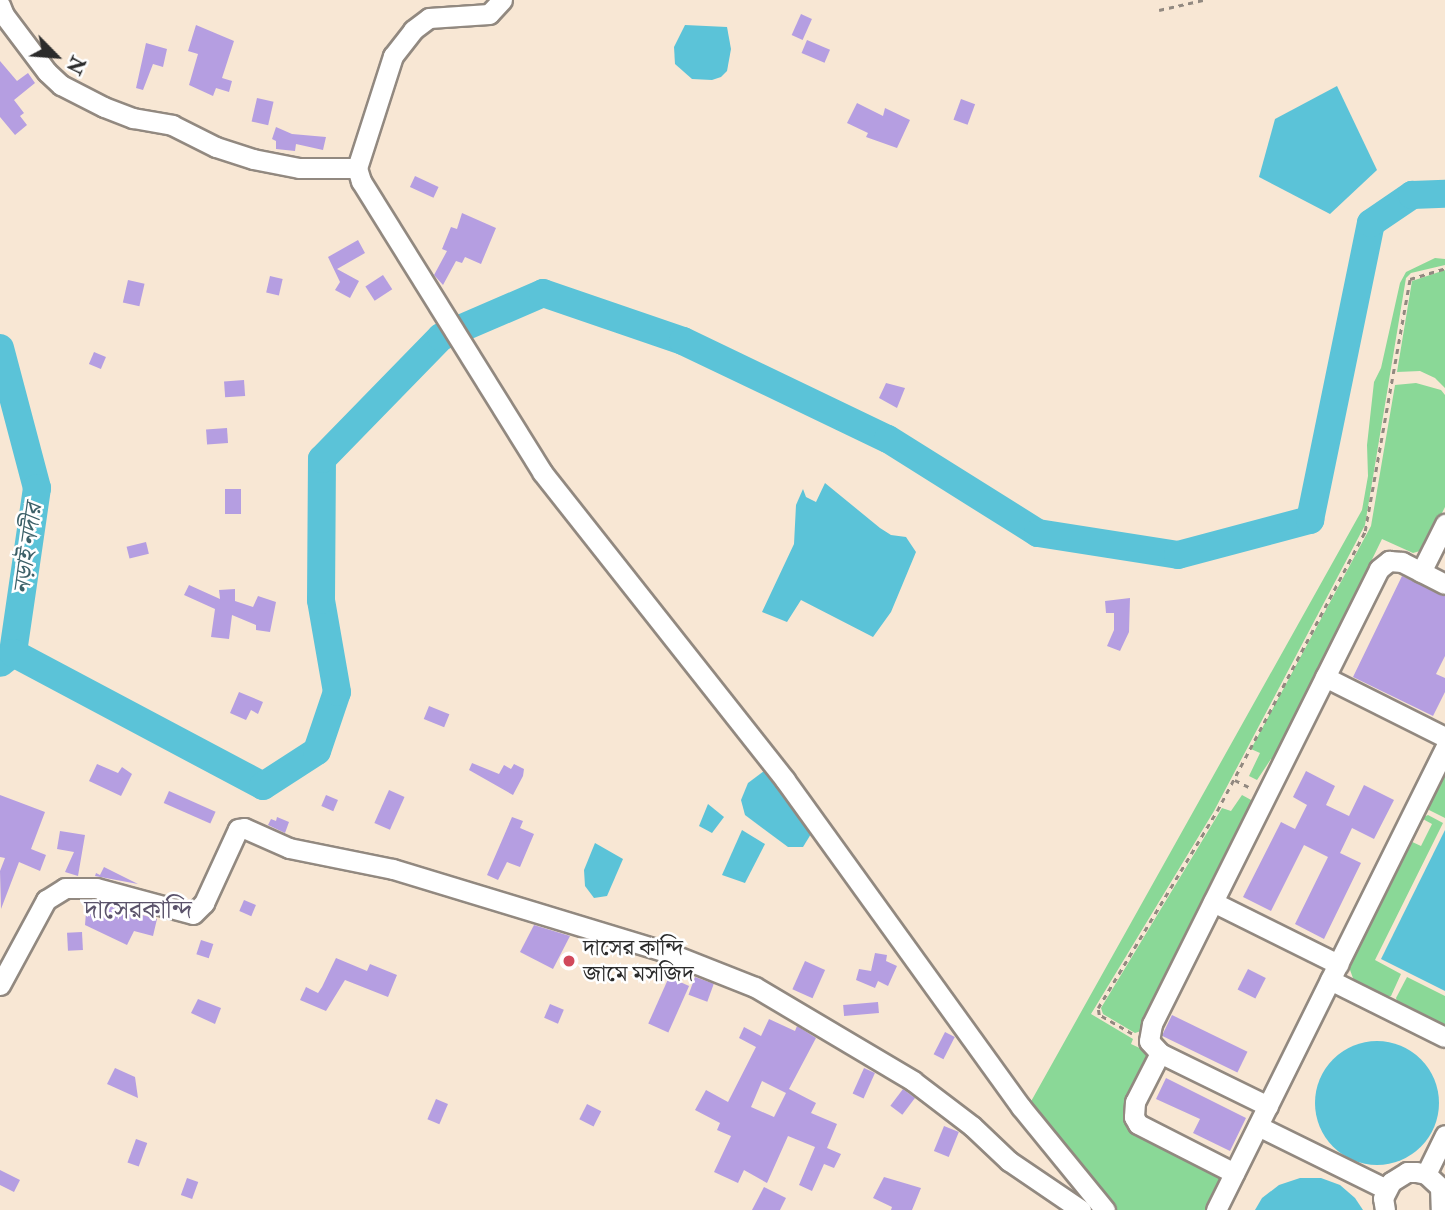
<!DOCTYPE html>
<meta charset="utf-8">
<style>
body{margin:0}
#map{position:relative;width:1445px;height:1210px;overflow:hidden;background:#f8e7d4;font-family:"IM FELL Double Pica","Noto Serif Bengali",serif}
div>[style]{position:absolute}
.green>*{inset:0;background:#8ad897}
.water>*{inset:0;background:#5bc3d8}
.round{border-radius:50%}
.river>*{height:28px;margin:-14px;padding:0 14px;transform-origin:14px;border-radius:14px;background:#5bc3d8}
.building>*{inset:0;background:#b59ee1;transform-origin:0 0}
.path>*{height:2.5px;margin-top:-1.25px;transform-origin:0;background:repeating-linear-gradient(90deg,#928980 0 5px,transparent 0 10px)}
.roads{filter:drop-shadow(2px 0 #928980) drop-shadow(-2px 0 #928980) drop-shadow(0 2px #928980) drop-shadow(0 -2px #928980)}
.minor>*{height:19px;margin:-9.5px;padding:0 9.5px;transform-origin:9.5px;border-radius:9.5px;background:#fff}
.dots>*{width:19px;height:19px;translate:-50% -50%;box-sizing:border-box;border:4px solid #fff;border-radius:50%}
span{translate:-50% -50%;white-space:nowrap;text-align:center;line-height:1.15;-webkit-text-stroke:5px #fff;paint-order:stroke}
.poi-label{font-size:23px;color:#2b2b2b}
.left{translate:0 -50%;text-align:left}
.water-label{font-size:24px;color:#3c6068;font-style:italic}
.quarter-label{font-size:26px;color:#5b536b}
.north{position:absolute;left:21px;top:21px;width:70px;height:70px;-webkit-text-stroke:5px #fff;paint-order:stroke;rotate:115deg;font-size:19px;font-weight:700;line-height:28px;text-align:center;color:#2b2b2b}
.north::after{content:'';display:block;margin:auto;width:24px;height:32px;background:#2b2b2b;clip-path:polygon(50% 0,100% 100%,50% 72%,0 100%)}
</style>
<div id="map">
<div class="green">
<i style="clip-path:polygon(1435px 258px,1445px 259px,1445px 265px,1411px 273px,1406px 278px,1365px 525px,1214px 811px,1091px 1014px,1133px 1039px,1131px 1044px,1146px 1051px,1149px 1062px,1127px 1113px,1218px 1173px,1221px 1179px,1207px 1210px,1115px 1210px,1029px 1105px,1362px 510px,1368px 476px,1367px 445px,1374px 382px,1381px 368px,1400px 283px,1406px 272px)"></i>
<i style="clip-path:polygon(1445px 270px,1445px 388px,1435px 378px,1420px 371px,1397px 372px,1412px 281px)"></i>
<i style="clip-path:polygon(1416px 383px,1441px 390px,1445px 395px,1445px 507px,1425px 547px,1420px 551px,1413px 553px,1382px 539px,1274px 760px,1271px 759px,1257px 780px,1249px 776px,1260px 753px,1251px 749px,1371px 526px,1395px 385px)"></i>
<i style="clip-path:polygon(1445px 767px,1445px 818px,1429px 810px,1427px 804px)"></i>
<i style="clip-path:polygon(1242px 795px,1253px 801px,1141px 1031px,1135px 1033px,1103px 1014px,1101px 1008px,1222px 808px,1231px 811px)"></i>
<i style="clip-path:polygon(1428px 815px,1443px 823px,1375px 960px,1401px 974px,1391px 996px,1383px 998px,1354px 981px,1349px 967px,1350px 959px,1408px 840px,1421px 846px,1432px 824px,1421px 818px)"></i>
<i style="clip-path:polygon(1407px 977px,1445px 996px,1445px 1028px,1398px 1005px,1396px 998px)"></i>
</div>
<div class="water">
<i style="clip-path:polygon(685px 25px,727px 27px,731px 49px,727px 71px,721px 77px,712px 80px,692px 79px,675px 64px,674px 47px)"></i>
<i style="clip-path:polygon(1337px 86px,1377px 170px,1330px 214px,1259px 177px,1275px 119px)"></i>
<i style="clip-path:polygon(825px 483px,880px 528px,891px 535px,906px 537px,916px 552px,891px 612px,873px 637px,801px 600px,787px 622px,762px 612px,794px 544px,796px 505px,803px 489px,806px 497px,816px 502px)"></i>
<i style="clip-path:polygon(764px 771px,811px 834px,803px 847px,788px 847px,745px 815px,741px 800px,748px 783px)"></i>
<i style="clip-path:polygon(708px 804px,724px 817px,712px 833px,699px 826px)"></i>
<i style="clip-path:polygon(742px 830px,765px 844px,745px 883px,722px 875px)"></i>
<i style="clip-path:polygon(1445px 830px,1445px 991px,1381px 959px)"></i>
<i style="clip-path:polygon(595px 843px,623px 859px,607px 896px,594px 898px,585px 886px,584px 870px)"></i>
<i class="round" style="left:1315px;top:1041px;width:124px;height:124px"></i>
<i style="clip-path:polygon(1300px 1178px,1321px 1178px,1340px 1185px,1355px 1198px,1363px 1210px,1255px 1210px,1262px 1198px,1279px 1185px)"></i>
</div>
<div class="river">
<i style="left:0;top:348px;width:145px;rotate:75.2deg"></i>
<i style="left:37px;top:488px;width:167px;rotate:98.3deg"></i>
<i style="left:13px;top:653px;width:16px;rotate:142deg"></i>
<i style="left:13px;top:653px;width:283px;rotate:28deg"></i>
<i style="left:263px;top:786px;width:64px;rotate:-32.9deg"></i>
<i style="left:317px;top:751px;width:62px;rotate:-71.3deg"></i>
<i style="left:337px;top:692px;width:93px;rotate:-99.9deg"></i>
<i style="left:321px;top:600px;width:141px;rotate:-89.6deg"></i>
<i style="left:322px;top:459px;width:170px;rotate:-45.7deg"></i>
<i style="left:441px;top:337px;width:111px;rotate:-23.3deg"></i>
<i style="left:543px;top:293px;width:148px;rotate:18.9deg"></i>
<i style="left:683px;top:341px;width:227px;rotate:25.6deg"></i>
<i style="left:888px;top:439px;width:177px;rotate:32.1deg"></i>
<i style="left:1038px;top:533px;width:142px;rotate:8.9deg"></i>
<i style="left:1178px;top:555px;width:137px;rotate:-14.9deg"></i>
<i style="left:1310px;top:520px;width:303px;rotate:-78.4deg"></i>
<i style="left:1371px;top:223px;width:50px;rotate:-34.3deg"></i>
<i style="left:1412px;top:195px;width:33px;rotate:-2deg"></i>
</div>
<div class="building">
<i style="left:801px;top:14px;width:12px;height:23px;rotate:24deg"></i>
<i style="clip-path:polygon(196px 25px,234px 41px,222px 78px,232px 81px,229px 92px,216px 88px,213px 96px,189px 85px,198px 54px,188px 51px)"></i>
<i style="left:807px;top:40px;width:25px;height:14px;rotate:23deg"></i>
<i style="clip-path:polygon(146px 43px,167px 49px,163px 67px,153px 64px,143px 90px,136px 88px)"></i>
<i style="clip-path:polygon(0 61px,17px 81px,28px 73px,35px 83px,14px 100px,24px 113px,20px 116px,27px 125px,15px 135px,0 117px)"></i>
<i style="left:257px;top:98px;width:17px;height:24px;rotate:13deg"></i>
<i style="left:961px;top:99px;width:15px;height:22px;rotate:20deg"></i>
<i style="clip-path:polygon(857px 103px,883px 116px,885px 108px,910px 120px,897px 148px,866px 137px,868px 133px,847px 123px)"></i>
<i style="clip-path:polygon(276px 127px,292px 134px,326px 137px,323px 150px,296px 144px,295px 151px,276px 149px,276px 141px,272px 139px)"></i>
<i style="left:415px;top:176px;width:26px;height:12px;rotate:25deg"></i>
<i style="clip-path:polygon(462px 213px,496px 228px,481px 264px,465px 257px,462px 263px,456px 261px,443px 285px,434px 275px,447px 251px,442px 249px,451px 227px,457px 229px)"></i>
<i style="clip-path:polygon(358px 240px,365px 253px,337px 269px,359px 281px,350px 298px,335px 290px,340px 282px,328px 257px)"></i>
<i style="left:383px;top:275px;width:17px;height:21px;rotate:57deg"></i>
<i style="left:270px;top:276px;width:13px;height:17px;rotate:13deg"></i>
<i style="left:128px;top:280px;width:17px;height:23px;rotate:13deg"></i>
<i style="left:94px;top:352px;width:13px;height:13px;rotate:23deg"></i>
<i style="left:244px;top:380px;width:16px;height:20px;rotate:86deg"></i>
<i style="clip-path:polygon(886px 383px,905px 388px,897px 408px,879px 398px)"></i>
<i style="left:227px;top:428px;width:15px;height:21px;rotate:86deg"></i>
<i style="left:225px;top:489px;width:16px;height:25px"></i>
<i style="left:146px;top:542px;width:12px;height:20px;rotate:76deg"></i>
<i style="clip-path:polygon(1402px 576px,1445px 596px,1445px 656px,1436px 674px,1445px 678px,1445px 692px,1433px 716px,1353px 677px)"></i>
<i style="clip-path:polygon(189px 585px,220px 599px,219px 590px,235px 589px,235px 601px,253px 607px,258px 596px,276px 602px,270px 632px,256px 630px,256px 625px,232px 615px,229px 639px,211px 637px,215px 609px,184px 595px)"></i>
<i style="clip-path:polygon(1130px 598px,1129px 632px,1120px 651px,1107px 646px,1114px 630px,1114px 613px,1106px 613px,1105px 601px)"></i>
<i style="clip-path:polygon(239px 692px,263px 702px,258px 714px,251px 710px,246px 720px,230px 713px)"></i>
<i style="left:429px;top:706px;width:22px;height:14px;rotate:22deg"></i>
<i style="clip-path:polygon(472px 763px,499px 774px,504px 765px,511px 769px,514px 764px,524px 769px,523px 776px,513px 795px,469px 770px)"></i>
<i style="clip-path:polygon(97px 764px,118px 773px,122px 767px,132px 774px,121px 796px,89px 781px)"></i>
<i style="clip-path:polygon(1306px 771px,1335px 786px,1326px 805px,1349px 816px,1364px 785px,1394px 800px,1374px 839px,1352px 828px,1340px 853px,1361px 863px,1324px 939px,1295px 924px,1328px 857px,1304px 845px,1271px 911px,1243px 897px,1281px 822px,1295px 829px,1307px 805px,1293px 797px)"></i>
<i style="left:389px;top:790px;width:17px;height:36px;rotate:24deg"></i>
<i style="left:169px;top:791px;width:51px;height:13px;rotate:24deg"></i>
<i style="clip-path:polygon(0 795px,45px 812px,31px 849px,46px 855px,40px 871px,19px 862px,1px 909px,0 871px,5px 858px,0 857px)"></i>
<i style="left:326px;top:795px;width:13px;height:12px;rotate:23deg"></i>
<i style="clip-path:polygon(277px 817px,289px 822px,285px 833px,268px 825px,271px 819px,276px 821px)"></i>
<i style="clip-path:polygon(512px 817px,523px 821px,520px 828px,534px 834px,520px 867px,507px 862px,498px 880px,487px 875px)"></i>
<i style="clip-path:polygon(60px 831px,85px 835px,78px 876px,65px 872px,74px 852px,57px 849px)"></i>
<i style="clip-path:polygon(104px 867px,138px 884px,95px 876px,96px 873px,100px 875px)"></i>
<i style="clip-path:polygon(87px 900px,157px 919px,153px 936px,134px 931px,127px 945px,85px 925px)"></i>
<i style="left:244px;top:900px;width:13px;height:12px;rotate:23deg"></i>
<i style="clip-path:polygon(534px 925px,570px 936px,553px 969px,520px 952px)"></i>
<i style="left:82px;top:932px;width:18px;height:15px;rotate:87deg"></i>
<i style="left:201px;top:940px;width:13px;height:15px;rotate:18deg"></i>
<i style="clip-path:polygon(875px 953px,887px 955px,886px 961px,897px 966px,888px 986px,878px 981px,875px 988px,856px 980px,859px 969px,871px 971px)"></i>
<i style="clip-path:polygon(336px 958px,367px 971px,370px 964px,397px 975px,388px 997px,345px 980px,326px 1011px,300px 1000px,306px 987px,318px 993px,322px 987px)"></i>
<i style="left:805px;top:961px;width:22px;height:31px;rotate:24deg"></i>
<i style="left:1248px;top:969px;width:20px;height:23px;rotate:27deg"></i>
<i style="left:669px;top:977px;width:22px;height:51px;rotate:24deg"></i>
<i style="left:695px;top:977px;width:20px;height:19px;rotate:20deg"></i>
<i style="clip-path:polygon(198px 999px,221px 1008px,215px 1024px,191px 1013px)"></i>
<i style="left:878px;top:1002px;width:11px;height:35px;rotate:85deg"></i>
<i style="left:550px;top:1004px;width:15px;height:15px;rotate:23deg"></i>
<i style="left:1172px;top:1015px;width:84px;height:23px;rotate:26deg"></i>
<i style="clip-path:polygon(evenodd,769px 1019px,795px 1031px,797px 1026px,816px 1038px,789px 1089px,816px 1103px,811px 1113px,837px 1124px,827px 1148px,841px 1154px,834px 1168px,824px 1164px,812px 1191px,799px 1185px,815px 1147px,788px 1136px,767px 1183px,744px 1170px,738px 1183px,714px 1172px,731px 1136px,717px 1130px,720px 1123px,695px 1110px,706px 1090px,728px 1102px,756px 1047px,739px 1038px,744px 1027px,761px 1036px,769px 1019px,762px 1081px,786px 1093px,774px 1117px,751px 1107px,762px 1081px)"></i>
<i style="left:945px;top:1032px;width:11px;height:25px;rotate:27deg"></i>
<i style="clip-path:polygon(115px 1068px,135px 1077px,138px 1098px,107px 1084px)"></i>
<i style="left:864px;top:1068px;width:12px;height:28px;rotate:24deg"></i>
<i style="clip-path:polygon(1166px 1078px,1246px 1118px,1230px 1151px,1193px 1133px,1200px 1119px,1156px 1099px)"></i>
<i style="left:903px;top:1089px;width:15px;height:21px;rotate:37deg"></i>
<i style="left:436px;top:1099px;width:13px;height:22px;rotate:23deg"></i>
<i style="left:587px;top:1104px;width:16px;height:17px;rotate:27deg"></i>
<i style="left:944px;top:1126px;width:16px;height:27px;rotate:22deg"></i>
<i style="left:136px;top:1139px;width:12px;height:25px;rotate:20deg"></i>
<i style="clip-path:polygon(0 1170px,20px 1180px,14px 1192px,0 1185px)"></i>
<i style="clip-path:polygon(884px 1177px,921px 1188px,912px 1210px,891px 1210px,892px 1207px,873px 1198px)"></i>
<i style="left:187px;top:1178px;width:12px;height:18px;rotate:20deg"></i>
<i style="clip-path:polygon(764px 1187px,786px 1198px,780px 1210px,752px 1210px)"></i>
</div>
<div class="path">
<i style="left:1159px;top:10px;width:45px;rotate:-12.8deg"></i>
<i style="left:1235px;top:780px;width:18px;rotate:27deg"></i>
<i style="left:1132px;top:1034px;width:38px;rotate:-150deg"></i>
<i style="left:1099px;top:1015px;width:7px;rotate:-98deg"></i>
<i style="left:1098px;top:1008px;width:230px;rotate:-58.9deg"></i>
<i style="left:1217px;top:811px;width:317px;rotate:-62.1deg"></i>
<i style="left:1365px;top:531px;width:256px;rotate:-79.9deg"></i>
<i style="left:1410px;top:279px;width:37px;rotate:-17deg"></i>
</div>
<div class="roads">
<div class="minor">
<i style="left:0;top:5px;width:11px;rotate:68deg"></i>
<i style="left:4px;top:15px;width:71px;rotate:53deg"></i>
<i style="left:47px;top:72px;width:19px;rotate:43deg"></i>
<i style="left:61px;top:85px;width:48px;rotate:27.1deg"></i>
<i style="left:104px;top:107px;width:31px;rotate:21deg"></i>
<i style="left:133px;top:118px;width:40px;rotate:10deg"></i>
<i style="left:172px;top:125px;width:49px;rotate:26.6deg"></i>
<i style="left:216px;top:147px;width:39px;rotate:18deg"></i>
<i style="left:253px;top:159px;width:47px;rotate:11.1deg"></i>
<i style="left:299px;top:168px;width:58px"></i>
<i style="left:357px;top:168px;width:14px;rotate:73deg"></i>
<i style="left:361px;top:181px;width:343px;rotate:58.1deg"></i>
<i style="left:542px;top:472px;width:392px;rotate:51.7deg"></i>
<i style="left:785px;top:780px;width:403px;rotate:54.2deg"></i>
<i style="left:1021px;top:1107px;width:133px;rotate:50.8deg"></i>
<i style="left:357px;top:168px;width:118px;rotate:-72.2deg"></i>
<i style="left:393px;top:56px;width:33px;rotate:-52deg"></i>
<i style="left:413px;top:30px;width:20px;rotate:-37deg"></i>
<i style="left:429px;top:18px;width:60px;rotate:-3.8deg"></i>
<i style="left:489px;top:14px;width:19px;rotate:-47deg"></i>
<i style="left:1421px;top:572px;width:54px;rotate:-63.4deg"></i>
<i style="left:1325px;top:677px;width:134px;rotate:26.6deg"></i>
<i style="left:1213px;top:902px;width:140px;rotate:26.4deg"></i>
<i style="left:1330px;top:980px;width:128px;rotate:26.4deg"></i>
<i style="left:0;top:985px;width:97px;rotate:-61.6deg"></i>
<i style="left:46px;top:900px;width:22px;rotate:-32deg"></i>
<i style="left:65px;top:888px;width:31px"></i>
<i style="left:96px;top:888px;width:100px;rotate:15deg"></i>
<i style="left:193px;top:914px;width:16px;rotate:-45deg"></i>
<i style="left:204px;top:903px;width:81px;rotate:-65.3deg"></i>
<i style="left:238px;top:829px;width:6px;rotate:-9deg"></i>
<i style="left:244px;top:828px;width:49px;rotate:24deg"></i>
<i style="left:289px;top:848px;width:106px;rotate:11.4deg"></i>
<i style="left:393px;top:869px;width:288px;rotate:16.9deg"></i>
<i style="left:669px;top:953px;width:92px;rotate:21.6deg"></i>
<i style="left:755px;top:987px;width:184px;rotate:30.7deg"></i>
<i style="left:913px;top:1081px;width:74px;rotate:37.3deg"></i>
<i style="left:972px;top:1126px;width:51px;rotate:43.4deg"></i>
<i style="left:1009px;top:1161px;width:87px;rotate:34.2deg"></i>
<i style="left:1160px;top:1053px;width:55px;rotate:117deg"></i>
<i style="left:1135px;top:1102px;width:15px;rotate:94deg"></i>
<i style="left:1134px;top:1117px;width:8px;rotate:60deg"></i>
<i style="left:1138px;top:1124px;width:108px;rotate:27deg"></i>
<i style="left:1268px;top:1106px;width:120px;rotate:-153.9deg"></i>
<i style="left:1160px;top:1053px;width:16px;rotate:-133deg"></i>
<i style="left:1149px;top:1041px;width:17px;rotate:-80deg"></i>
<i style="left:1152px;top:1024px;width:508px;rotate:-63.49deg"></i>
<i style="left:1379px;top:569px;width:13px;rotate:-39deg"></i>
<i style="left:1389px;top:561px;width:13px;rotate:4deg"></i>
<i style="left:1402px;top:562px;width:48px;rotate:27.1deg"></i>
<i style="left:1258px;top:1126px;width:143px;rotate:26.2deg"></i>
<i style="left:1426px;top:1174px;width:43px;rotate:-64deg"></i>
<i style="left:1216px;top:1210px;width:516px;rotate:-63.63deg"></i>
<i style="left:1385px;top:1210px;width:12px;rotate:-99deg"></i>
<i style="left:1383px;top:1198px;width:18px;rotate:-63deg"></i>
<i style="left:1391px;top:1182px;width:19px;rotate:-32deg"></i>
<i style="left:1407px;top:1172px;width:9px"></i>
<i style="left:1416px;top:1172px;width:10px;rotate:11deg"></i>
<i style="left:1426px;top:1174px;width:19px;rotate:43deg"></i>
<i style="left:1440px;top:1187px;width:23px;rotate:88deg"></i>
</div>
</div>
<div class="dots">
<i style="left:569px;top:961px;background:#d1495b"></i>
</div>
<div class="poi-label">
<span class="left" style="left:583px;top:961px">দাসের কান্দি<br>জামে মসজিদ</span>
</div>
<div class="water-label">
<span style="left:28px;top:549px;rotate:-82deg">নড়াই নদীর</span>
</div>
<div class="quarter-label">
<span style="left:138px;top:911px">দাসেরকান্দি</span>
</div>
<div class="north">N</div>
</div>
